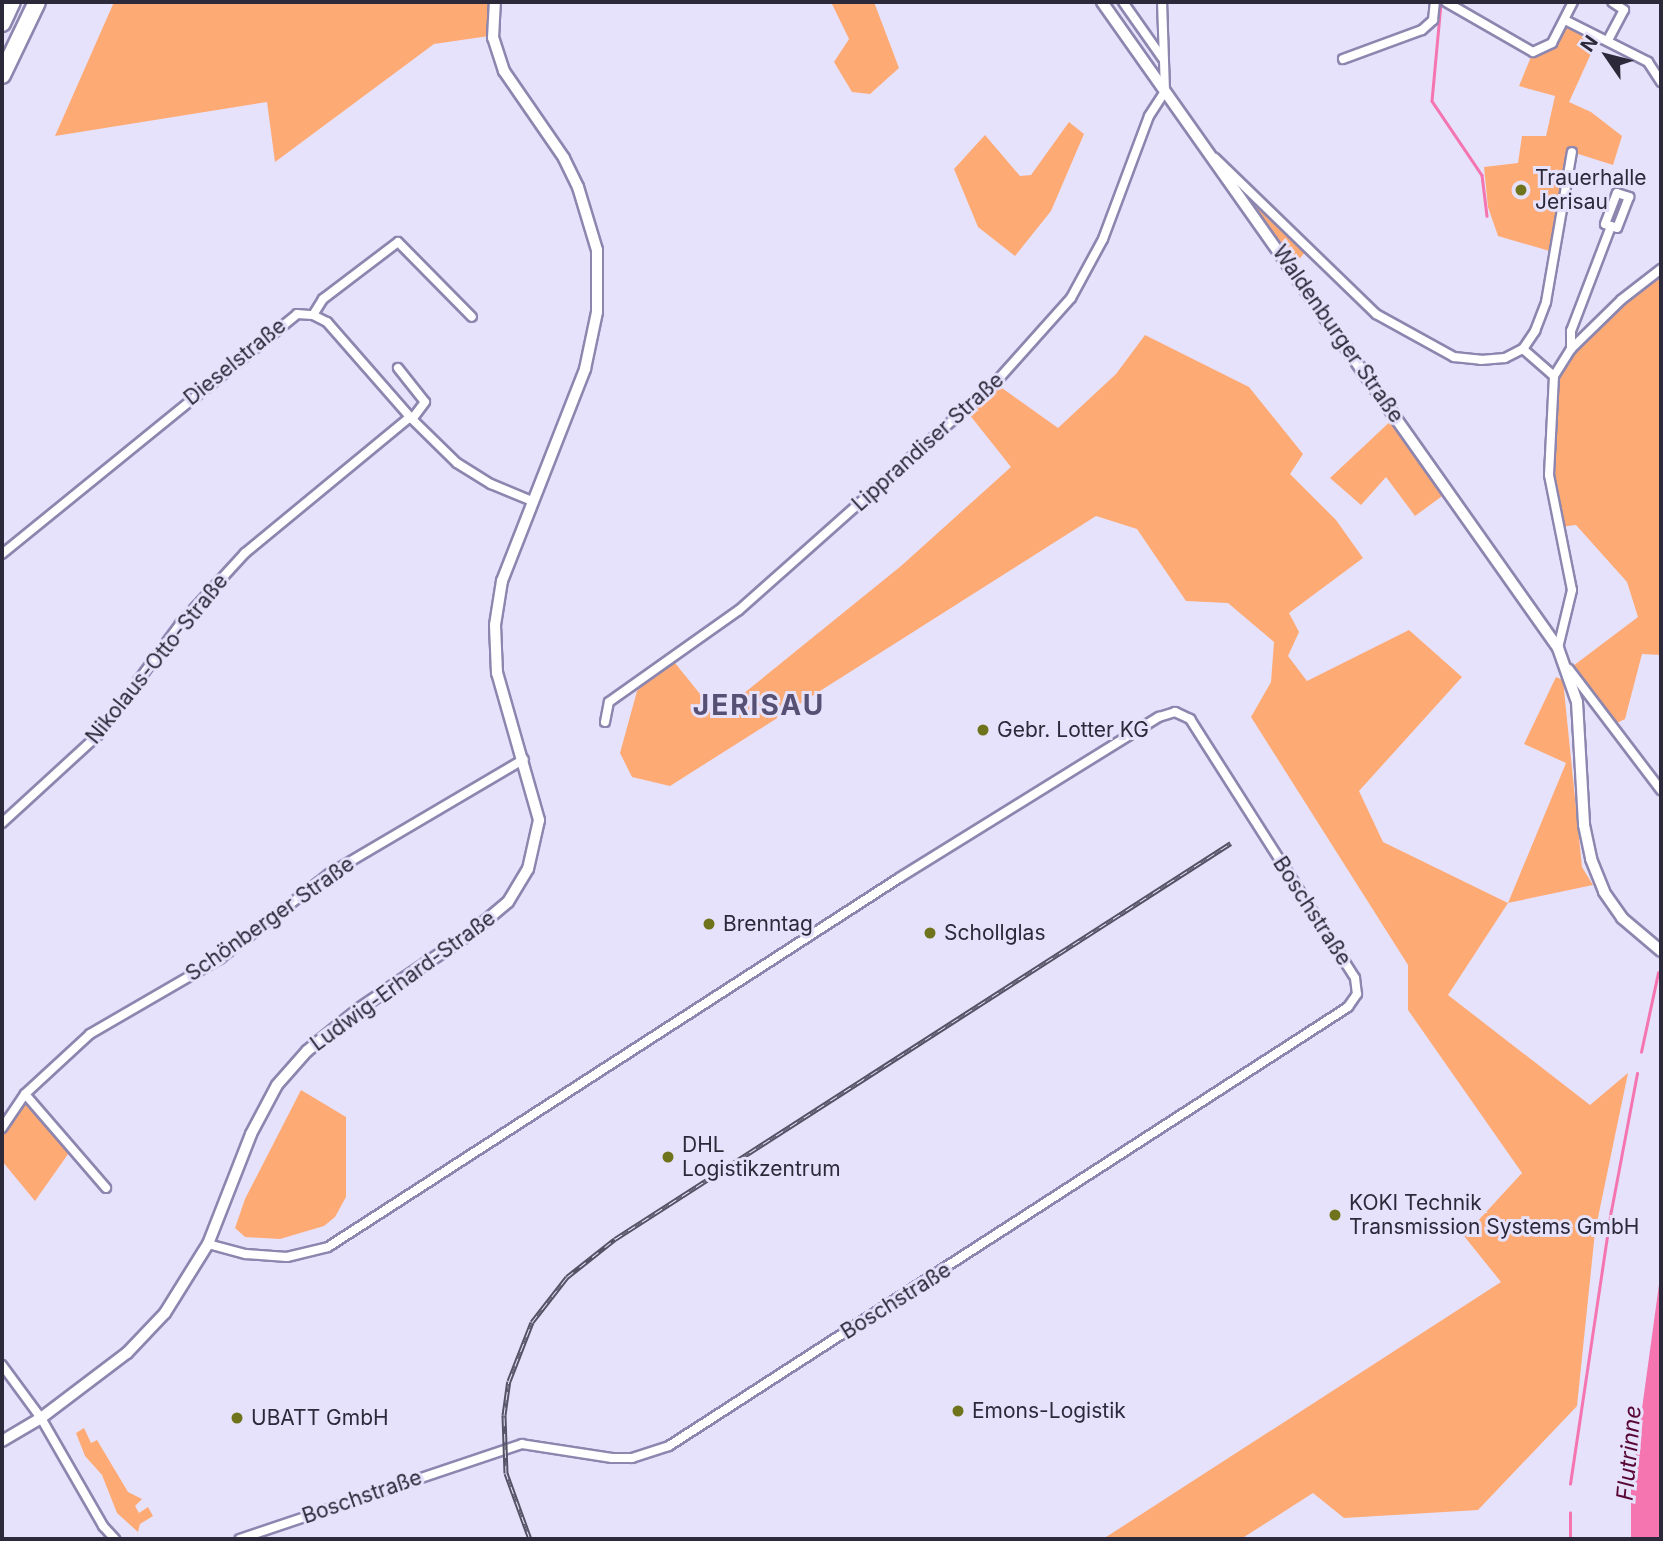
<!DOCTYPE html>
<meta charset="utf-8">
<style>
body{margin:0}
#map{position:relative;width:1663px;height:1541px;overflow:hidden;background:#e6e2fc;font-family:Inter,sans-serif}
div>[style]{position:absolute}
.green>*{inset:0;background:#feaa75}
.water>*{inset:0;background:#f475b0}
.stream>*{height:2.5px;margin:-1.25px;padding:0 1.25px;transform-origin:1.25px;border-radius:1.25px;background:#f475b0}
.roads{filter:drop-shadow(2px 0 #8d86af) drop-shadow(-2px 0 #8d86af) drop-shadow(0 2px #8d86af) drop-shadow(0 -2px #8d86af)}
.minor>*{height:8px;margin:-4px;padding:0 4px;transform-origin:4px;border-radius:4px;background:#fff}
.tertiary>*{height:10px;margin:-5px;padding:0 5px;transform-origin:5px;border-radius:5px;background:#fff}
.motorway>*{height:16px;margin:-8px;padding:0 8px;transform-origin:8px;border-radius:8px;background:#fff}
.rail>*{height:5px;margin-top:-2.5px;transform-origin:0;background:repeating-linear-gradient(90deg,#e6e2fc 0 8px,#555265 0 16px);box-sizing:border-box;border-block:2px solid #555265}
.dots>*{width:19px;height:19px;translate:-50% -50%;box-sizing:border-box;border:4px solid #e6e2fc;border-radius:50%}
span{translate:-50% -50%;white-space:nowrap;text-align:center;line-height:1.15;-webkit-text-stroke:6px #e6e2fc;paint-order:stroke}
.poi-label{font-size:21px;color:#2c293a}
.left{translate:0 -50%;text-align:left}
.street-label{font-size:21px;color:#2c293a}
.water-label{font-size:23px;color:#570534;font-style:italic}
.district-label{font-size:28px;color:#575075;font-weight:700;letter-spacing:2px}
.frame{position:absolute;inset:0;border:4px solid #2c293a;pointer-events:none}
.north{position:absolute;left:1572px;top:21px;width:70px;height:70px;-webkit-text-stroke:5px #e6e2fc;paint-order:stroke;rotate:305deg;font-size:19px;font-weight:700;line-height:28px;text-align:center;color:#2c293a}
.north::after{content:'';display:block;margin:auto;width:24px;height:32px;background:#2c293a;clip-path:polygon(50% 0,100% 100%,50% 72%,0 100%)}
</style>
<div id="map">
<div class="green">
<i style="clip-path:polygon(114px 2px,490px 2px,489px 36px,434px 44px,275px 162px,267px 102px,55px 136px)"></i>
<i style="clip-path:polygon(831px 2px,874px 2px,899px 68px,870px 94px,852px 92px,834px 62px,849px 39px)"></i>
<i style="clip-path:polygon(1565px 20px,1599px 36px,1569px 102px,1591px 112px,1622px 136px,1613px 165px,1572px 152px,1553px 252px,1498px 236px,1488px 207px,1484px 167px,1518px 163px,1522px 136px,1546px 136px,1555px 96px,1519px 86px,1533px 52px,1541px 51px)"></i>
<i style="clip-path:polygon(1069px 122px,1084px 134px,1051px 211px,1015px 256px,978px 227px,954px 169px,985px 135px,1020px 176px,1031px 175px)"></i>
<i style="clip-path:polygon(1255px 207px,1265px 210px,1306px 251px,1296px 263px)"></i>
<i style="clip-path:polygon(1661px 269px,1661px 655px,1642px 654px,1625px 719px,1615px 724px,1569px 669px,1638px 617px,1627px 582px,1576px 525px,1559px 527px,1552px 498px,1554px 376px,1571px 349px)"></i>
<i style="clip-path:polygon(1145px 335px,1249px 387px,1303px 454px,1290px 474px,1336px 520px,1363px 558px,1289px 613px,1299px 632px,1288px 656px,1307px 681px,1409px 630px,1462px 677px,1359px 791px,1383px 842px,1508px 903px,1566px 763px,1524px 744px,1556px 677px,1563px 680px,1582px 867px,1593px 885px,1508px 903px,1448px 995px,1590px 1105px,1628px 1073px,1595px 1232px,1577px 1406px,1478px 1510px,1344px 1518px,1313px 1493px,1241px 1539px,1103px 1539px,1501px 1282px,1464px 1236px,1522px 1173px,1408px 1010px,1408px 965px,1251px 717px,1271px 682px,1274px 642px,1228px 603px,1186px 601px,1137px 529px,1096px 516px,670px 786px,632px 777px,620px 753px,637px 691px,671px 658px,717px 715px,901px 566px,1011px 467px,965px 409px,995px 383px,1058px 428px,1116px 374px)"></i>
<i style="clip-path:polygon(1396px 416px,1449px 491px,1415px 516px,1386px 477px,1361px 505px,1330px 478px)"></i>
<i style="clip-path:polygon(301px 1090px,346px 1117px,346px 1197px,335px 1217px,324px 1226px,280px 1239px,245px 1237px,235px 1228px,245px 1199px)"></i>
<i style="clip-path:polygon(25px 1094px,73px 1147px,35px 1201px,2px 1161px,2px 1128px)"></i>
<i style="clip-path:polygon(84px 1428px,91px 1443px,97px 1440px,128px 1492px,142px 1499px,135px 1506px,139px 1513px,148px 1507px,153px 1516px,140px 1524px,138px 1532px,117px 1513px,102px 1475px,85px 1456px,76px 1433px)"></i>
</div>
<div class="water">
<i style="clip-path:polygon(1661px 1270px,1661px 1539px,1631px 1539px,1631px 1489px)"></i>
</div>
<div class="stream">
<i style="left:1441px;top:4px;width:97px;rotate:95.3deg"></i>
<i style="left:1432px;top:101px;width:89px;rotate:56deg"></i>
<i style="left:1482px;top:175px;width:41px;rotate:83deg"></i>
<i style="left:1641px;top:1052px;width:81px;rotate:-77.9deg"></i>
<i style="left:1570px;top:1484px;width:276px;rotate:-81.5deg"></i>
<i style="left:1611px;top:1211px;width:140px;rotate:-79.3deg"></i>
<i style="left:1570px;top:1539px;width:26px;rotate:-90deg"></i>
</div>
<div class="roads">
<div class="minor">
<i style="left:1123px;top:2px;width:70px;rotate:54.9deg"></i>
<i style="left:1446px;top:2px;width:100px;rotate:29.9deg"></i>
<i style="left:1533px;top:52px;width:21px;rotate:-25deg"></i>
<i style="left:1552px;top:43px;width:46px;rotate:-62.9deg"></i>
<i style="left:1565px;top:20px;width:93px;rotate:26.8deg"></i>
<i style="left:1648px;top:62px;width:24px;rotate:57deg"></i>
<i style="left:1608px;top:40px;width:34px;rotate:-62deg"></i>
<i style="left:1624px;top:10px;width:14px;rotate:-146deg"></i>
<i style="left:1343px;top:59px;width:84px;rotate:-20.2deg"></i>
<i style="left:1422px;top:30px;width:15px;rotate:-42deg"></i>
<i style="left:1433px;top:20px;width:18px;rotate:-84deg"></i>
<i style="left:1215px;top:158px;width:224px;rotate:44.1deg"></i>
<i style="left:1376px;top:314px;width:89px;rotate:28.9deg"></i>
<i style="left:1454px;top:357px;width:27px;rotate:6deg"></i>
<i style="left:1481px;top:360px;width:24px;rotate:-5deg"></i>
<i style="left:1505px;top:358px;width:20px;rotate:-27deg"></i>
<i style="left:1523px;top:349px;width:22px;rotate:-56deg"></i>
<i style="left:1535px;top:331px;width:31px;rotate:-69deg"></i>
<i style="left:1546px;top:302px;width:152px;rotate:-80.2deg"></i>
<i style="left:313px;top:315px;width:19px;rotate:-58deg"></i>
<i style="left:323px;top:299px;width:94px;rotate:-37.2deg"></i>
<i style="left:398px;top:242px;width:105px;rotate:45.4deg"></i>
<i style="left:1523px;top:349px;width:41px;rotate:41.1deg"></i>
<i style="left:1554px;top:376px;width:99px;rotate:92.9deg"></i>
<i style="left:1549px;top:475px;width:117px;rotate:78.7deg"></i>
<i style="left:1572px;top:590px;width:60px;rotate:103.6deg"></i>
<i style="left:1571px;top:349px;width:18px;rotate:-90deg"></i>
<i style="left:1571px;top:331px;width:112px;rotate:-69.1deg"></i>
<i style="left:1611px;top:226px;width:6px;rotate:-162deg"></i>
<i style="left:1605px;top:224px;width:33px;rotate:-69deg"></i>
<i style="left:1617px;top:193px;width:13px;rotate:18deg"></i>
<i style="left:1629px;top:197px;width:33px;rotate:111deg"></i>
<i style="left:1617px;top:228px;width:6px;rotate:-162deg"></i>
<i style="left:398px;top:368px;width:43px;rotate:51.5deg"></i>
<i style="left:425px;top:402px;width:21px;rotate:127deg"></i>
<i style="left:1554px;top:376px;width:32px;rotate:-58deg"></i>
<i style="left:1571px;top:349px;width:70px;rotate:-44.4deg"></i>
<i style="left:1621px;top:300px;width:51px;rotate:-37.8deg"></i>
<i style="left:2px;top:554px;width:380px;rotate:-39.1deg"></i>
<i style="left:297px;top:314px;width:16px;rotate:4deg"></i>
<i style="left:313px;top:315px;width:16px;rotate:27deg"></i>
<i style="left:327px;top:322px;width:129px;rotate:48.8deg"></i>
<i style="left:412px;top:419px;width:63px;rotate:44.4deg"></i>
<i style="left:457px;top:463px;width:40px;rotate:32deg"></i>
<i style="left:491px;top:484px;width:44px;rotate:22.5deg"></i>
<i style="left:1569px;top:669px;width:152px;rotate:52.8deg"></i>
<i style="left:605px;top:722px;width:20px;rotate:-79deg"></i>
<i style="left:609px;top:702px;width:159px;rotate:-35.3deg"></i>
<i style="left:739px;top:610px;width:342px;rotate:-41.6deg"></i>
<i style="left:995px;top:383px;width:114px;rotate:-48.2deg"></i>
<i style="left:1071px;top:298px;width:67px;rotate:-61.5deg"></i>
<i style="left:1103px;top:239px;width:131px;rotate:-69.5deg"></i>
<i style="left:1149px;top:116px;width:30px;rotate:-57deg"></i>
<i style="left:1165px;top:91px;width:89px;rotate:-91.9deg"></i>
<i style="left:2px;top:823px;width:130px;rotate:-42.5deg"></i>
<i style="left:98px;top:735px;width:138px;rotate:-53.5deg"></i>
<i style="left:180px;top:624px;width:96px;rotate:-47.5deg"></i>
<i style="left:245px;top:553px;width:214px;rotate:-39.5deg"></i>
<i style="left:25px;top:1094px;width:124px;rotate:49.2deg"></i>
<i style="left:2px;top:1128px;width:41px;rotate:-55.9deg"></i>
<i style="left:25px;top:1094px;width:88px;rotate:-42.7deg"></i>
<i style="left:90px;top:1034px;width:151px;rotate:-30.1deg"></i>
<i style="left:221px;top:958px;width:137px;rotate:-37.9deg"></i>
<i style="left:329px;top:874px;width:226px;rotate:-30.5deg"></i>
<i style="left:208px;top:1244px;width:39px;rotate:15deg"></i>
<i style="left:246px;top:1254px;width:41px;rotate:4.2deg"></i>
<i style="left:287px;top:1257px;width:42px;rotate:-13.7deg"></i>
<i style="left:328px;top:1247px;width:680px;rotate:-32.87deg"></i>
<i style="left:899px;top:878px;width:306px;rotate:-31.8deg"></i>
<i style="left:1159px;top:717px;width:17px;rotate:-17deg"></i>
<i style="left:1175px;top:712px;width:17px;rotate:25deg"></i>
<i style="left:1190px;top:719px;width:307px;rotate:57.5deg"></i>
<i style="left:1355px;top:978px;width:16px;rotate:83deg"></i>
<i style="left:1357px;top:994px;width:16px;rotate:125deg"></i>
<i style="left:1348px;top:1007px;width:809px;rotate:147.12deg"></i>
<i style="left:669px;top:1446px;width:39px;rotate:162deg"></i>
<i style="left:632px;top:1458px;width:20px;rotate:180deg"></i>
<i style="left:612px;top:1458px;width:91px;rotate:-171.2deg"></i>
<i style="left:522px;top:1444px;width:298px;rotate:161.4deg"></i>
<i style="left:2px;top:1365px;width:66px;rotate:53.7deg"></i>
<i style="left:41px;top:1418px;width:125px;rotate:60.1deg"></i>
<i style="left:103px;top:1526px;width:18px;rotate:47deg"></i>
</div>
<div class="tertiary">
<i style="left:1102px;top:2px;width:791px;rotate:54.78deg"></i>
<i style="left:1558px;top:648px;width:57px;rotate:70.6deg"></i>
<i style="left:1577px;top:702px;width:123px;rotate:86.7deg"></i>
<i style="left:1584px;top:825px;width:35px;rotate:78deg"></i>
<i style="left:1591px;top:859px;width:35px;rotate:68deg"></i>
<i style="left:1604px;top:892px;width:32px;rotate:55deg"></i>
<i style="left:1622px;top:918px;width:51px;rotate:40.2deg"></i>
<i style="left:2px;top:1441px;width:45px;rotate:-30.5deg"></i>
<i style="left:41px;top:1418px;width:108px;rotate:-37.1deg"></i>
<i style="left:127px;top:1353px;width:55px;rotate:-46.5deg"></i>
<i style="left:165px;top:1313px;width:81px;rotate:-58.1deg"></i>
<i style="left:208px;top:1244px;width:118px;rotate:-68.6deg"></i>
<i style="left:251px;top:1134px;width:55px;rotate:-62deg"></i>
<i style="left:277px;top:1085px;width:45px;rotate:-48.6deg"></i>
<i style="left:307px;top:1051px;width:67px;rotate:-38.9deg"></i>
<i style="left:359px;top:1009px;width:135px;rotate:-34.2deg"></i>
<i style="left:471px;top:933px;width:48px;rotate:-40deg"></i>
<i style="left:508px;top:902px;width:39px;rotate:-59deg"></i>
<i style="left:528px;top:869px;width:50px;rotate:-77.3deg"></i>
<i style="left:539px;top:820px;width:153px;rotate:-105.9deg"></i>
<i style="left:497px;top:673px;width:48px;rotate:-92.4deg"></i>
<i style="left:495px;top:625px;width:45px;rotate:-81deg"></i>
<i style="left:502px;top:581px;width:228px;rotate:-68.6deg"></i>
<i style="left:585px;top:369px;width:58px;rotate:-78.1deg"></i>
<i style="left:597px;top:312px;width:62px;rotate:-90deg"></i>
<i style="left:597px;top:250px;width:66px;rotate:-106.8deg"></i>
<i style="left:578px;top:187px;width:32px;rotate:-116deg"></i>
<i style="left:564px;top:158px;width:106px;rotate:-124.6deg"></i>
<i style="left:504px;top:71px;width:35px;rotate:-108deg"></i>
<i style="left:493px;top:38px;width:36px;rotate:-87deg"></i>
</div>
<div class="motorway">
<i style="left:2px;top:23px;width:23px;rotate:-65deg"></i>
<i style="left:2px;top:75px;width:81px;rotate:-64.4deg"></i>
</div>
</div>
<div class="rail">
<i style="left:530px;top:1539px;width:70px;rotate:-110deg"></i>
<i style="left:506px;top:1473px;width:58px;rotate:-92deg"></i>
<i style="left:504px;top:1415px;width:34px;rotate:-82deg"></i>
<i style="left:509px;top:1381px;width:63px;rotate:-68.7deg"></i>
<i style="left:532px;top:1322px;width:57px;rotate:-52.1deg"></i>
<i style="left:567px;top:1277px;width:61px;rotate:-38.4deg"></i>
<i style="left:615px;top:1239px;width:732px;rotate:-32.74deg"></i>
</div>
<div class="dots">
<i style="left:1521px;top:190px;background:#6f741c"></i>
<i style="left:983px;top:730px;background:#6f741c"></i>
<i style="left:709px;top:924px;background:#6f741c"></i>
<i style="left:930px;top:933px;background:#6f741c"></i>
<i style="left:668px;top:1157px;background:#6f741c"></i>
<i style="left:1335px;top:1215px;background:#6f741c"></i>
<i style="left:958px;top:1411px;background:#6f741c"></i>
<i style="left:237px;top:1418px;background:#6f741c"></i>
</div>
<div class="poi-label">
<span class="left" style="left:1535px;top:190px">Trauerhalle<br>Jerisau</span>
<span class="left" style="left:997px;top:730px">Gebr. Lotter KG</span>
<span class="left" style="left:723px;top:924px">Brenntag</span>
<span class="left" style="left:944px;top:933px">Schollglas</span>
<span class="left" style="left:682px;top:1157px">DHL<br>Logistikzentrum</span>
<span class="left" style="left:1349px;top:1215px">KOKI Technik<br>Transmission Systems GmbH</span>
<span class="left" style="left:972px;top:1411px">Emons-Logistik</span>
<span class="left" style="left:251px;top:1418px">UBATT GmbH</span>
</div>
<div class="street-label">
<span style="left:1338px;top:334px;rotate:55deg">Waldenburger Straße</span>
<span style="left:235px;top:362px;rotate:-39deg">Dieselstraße</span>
<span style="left:928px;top:442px;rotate:-42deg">Lipprandiser Straße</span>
<span style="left:157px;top:659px;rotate:-51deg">Nikolaus-Otto-Straße</span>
<span style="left:1312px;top:911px;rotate:57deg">Boschstraße</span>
<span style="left:270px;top:919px;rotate:-35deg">Schönberger Straße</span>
<span style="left:403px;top:981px;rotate:-36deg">Ludwig-Erhard-Straße</span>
<span style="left:896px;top:1301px;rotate:-32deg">Boschstraße</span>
<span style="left:362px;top:1497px;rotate:-19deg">Boschstraße</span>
</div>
<div class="water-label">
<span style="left:1629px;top:1453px;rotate:-85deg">Flutrinne</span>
</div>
<div class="district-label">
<span style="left:759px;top:705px">JERISAU</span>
</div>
<div class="frame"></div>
<div class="north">N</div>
</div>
